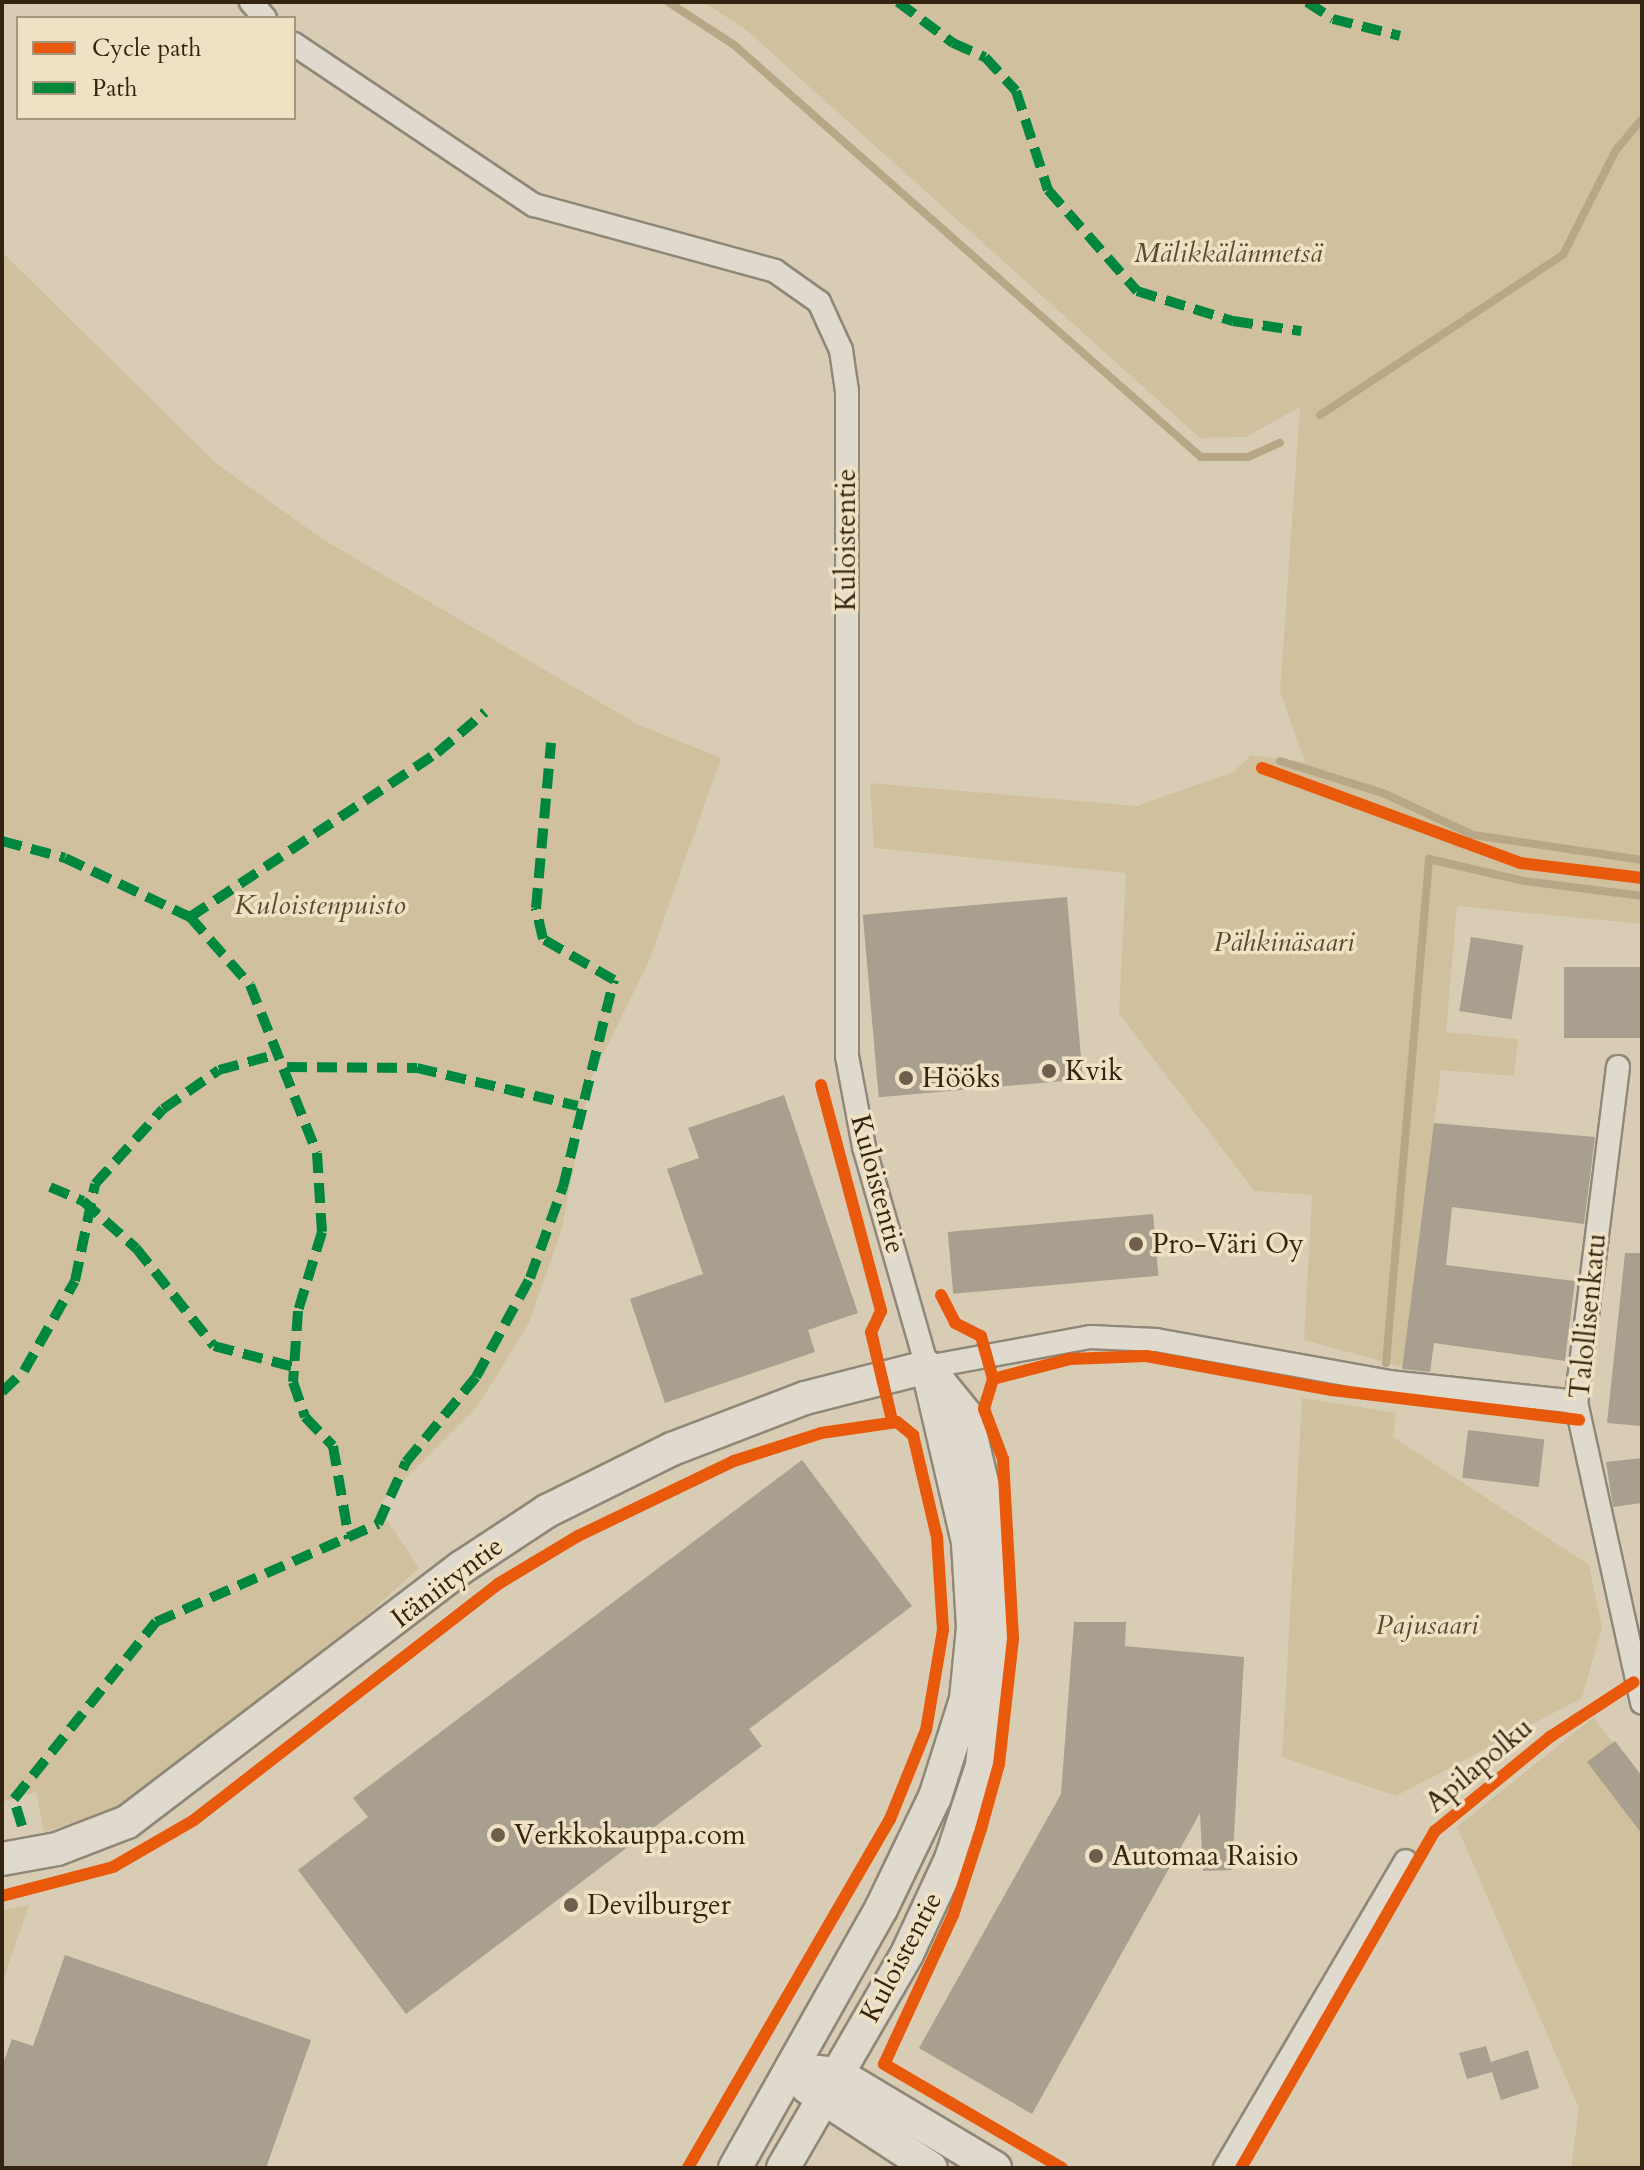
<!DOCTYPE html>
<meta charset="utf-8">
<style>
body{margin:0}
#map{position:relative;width:1644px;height:2170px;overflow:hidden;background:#d8cdb4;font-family:Cardo,serif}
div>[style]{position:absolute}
.green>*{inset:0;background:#d0c09e}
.stream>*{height:8px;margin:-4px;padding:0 4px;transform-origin:4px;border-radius:4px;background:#b8a786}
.building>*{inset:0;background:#a89f8e;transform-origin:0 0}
.roads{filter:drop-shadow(2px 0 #8f8777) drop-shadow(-2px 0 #8f8777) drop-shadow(0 2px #8f8777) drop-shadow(0 -2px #8f8777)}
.street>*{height:22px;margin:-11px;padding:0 11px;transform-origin:11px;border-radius:11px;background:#e0dace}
.secondary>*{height:32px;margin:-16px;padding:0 16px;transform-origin:16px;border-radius:16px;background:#e0dace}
.quiet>*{height:10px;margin-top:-5px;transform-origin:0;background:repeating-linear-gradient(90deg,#00873e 0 20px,transparent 0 30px)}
.cycleway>*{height:12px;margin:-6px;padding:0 6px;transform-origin:6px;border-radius:6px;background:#e8590c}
.dots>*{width:22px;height:22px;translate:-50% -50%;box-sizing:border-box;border:4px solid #efe2c4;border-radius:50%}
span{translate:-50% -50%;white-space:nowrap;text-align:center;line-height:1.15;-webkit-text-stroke:7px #efe2c4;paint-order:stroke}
.park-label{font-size:28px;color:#5a4830;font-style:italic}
.street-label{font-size:28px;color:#352312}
.poi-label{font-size:28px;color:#352312}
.left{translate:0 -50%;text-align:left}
.frame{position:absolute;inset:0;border:4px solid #352312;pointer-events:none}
.legend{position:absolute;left:16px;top:16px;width:280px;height:104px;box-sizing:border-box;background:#efe2c4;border:2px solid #a5967d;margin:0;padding:10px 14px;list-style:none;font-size:24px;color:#352312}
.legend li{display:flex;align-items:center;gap:16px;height:40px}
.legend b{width:40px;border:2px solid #a5967d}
</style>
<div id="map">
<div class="green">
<i style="clip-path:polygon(703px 2px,1642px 2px,1642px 924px,1457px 906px,1446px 1032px,1518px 1039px,1514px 1076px,1441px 1070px,1402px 1367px,1304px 1340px,1312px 1195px,1254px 1191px,1119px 1013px,1126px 873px,874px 848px,870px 783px,1137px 806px,1233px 772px,1251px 755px,1305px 762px,1280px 692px,1300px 407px,1246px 437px,1200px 438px,745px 29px)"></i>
<i style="clip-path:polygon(2px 252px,217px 464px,324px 540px,637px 724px,721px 758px,649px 961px,590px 1081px,562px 1228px,529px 1323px,477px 1407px,378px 1506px,419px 1568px,339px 1640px,116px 1809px,44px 1832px,36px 1792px,2px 1802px)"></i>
<i style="clip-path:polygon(1302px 1398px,1396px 1413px,1393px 1437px,1589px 1565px,1602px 1627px,1582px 1698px,1396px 1796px,1282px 1757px)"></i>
<i style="clip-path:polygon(1594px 1717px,1642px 1784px,1642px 2168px,1571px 2168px,1579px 2108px,1457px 1827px)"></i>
<i style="clip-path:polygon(29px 1905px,2px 1984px,2px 1910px)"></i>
</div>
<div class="stream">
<i style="left:668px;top:2px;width:77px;rotate:32.9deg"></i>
<i style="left:733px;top:44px;width:624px;rotate:41.43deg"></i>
<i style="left:1201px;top:457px;width:47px"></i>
<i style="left:1248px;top:457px;width:35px;rotate:-24deg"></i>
<i style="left:1320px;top:415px;width:291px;rotate:-33.4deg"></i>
<i style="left:1563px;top:255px;width:118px;rotate:-63.2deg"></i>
<i style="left:1616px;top:150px;width:40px;rotate:-50deg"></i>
<i style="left:1280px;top:761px;width:108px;rotate:17.3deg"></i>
<i style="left:1383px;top:793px;width:99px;rotate:25deg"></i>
<i style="left:1473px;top:835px;width:171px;rotate:8.4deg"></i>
<i style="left:1386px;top:1363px;width:506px;rotate:-85.12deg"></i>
<i style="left:1429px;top:859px;width:98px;rotate:13deg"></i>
<i style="left:1524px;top:881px;width:119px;rotate:7.2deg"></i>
</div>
<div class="building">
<i style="left:1067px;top:897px;width:183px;height:205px;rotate:85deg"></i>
<i style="left:1471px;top:937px;width:53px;height:75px;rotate:9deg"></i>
<i style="left:1564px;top:967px;width:78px;height:71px"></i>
<i style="clip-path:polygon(784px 1095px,858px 1313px,808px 1330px,815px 1352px,665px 1403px,630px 1299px,703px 1274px,667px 1169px,699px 1158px,688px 1128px)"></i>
<i style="clip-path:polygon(1434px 1123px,1595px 1137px,1584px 1224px,1452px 1207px,1446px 1265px,1575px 1281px,1565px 1361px,1434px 1343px,1430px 1372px,1402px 1369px)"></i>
<i style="left:1153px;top:1214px;width:62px;height:206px;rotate:85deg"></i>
<i style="clip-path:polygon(1625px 1253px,1642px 1253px,1642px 1426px,1607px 1423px)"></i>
<i style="left:1468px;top:1430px;width:77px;height:48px;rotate:7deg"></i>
<i style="clip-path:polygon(1642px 1458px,1642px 1503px,1613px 1507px,1606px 1462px)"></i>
<i style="clip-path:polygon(802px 1460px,912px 1606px,749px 1729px,762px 1746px,406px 2014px,298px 1870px,368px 1817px,353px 1798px)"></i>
<i style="clip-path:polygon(1074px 1622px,1126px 1622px,1125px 1646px,1244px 1657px,1232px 1870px,1203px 1871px,1200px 1813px,1032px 2114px,919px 2048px,1061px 1794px)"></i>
<i style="clip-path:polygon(1615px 1741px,1642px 1776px,1642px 1834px,1587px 1762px)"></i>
<i style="clip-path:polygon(65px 1955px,311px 2040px,266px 2168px,2px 2168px,2px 2066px,12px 2039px,33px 2046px)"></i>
<i style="clip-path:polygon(1486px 2046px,1491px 2062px,1528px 2050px,1539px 2088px,1501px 2100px,1492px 2072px,1467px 2079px,1459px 2053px)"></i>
</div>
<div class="roads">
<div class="street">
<i style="left:251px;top:2px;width:21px;rotate:49deg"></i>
<i style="left:294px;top:44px;width:289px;rotate:33.9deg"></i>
<i style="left:534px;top:205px;width:250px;rotate:15.3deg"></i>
<i style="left:775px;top:271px;width:54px;rotate:35.2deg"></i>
<i style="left:819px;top:302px;width:53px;rotate:65.4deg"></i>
<i style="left:841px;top:350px;width:41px;rotate:81.7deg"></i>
<i style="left:847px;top:391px;width:665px;rotate:90deg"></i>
<i style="left:847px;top:1056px;width:93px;rotate:79.4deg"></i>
<i style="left:864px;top:1147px;width:229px;rotate:74deg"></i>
<i style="left:927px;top:1367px;width:166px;rotate:-10.4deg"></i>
<i style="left:1090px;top:1337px;width:66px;rotate:2.6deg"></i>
<i style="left:1156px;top:1340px;width:238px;rotate:10.2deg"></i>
<i style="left:1390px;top:1382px;width:187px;rotate:6.1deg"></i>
<i style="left:1618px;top:1067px;width:338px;rotate:97.1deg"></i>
<i style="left:1576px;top:1402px;width:308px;rotate:77.6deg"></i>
<i style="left:1225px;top:2168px;width:356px;rotate:-59.5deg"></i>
</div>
<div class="secondary">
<i style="left:2px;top:1859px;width:56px;rotate:-10.3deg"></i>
<i style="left:57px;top:1849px;width:75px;rotate:-21.1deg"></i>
<i style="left:127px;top:1822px;width:421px;rotate:-37.3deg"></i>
<i style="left:462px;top:1567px;width:102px;rotate:-33.4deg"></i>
<i style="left:547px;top:1511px;width:140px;rotate:-26.4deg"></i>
<i style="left:672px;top:1449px;width:142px;rotate:-21deg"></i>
<i style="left:805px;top:1398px;width:126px;rotate:-14.3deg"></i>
<i style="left:818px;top:2072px;width:20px;rotate:6deg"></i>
<i style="left:838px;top:2074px;width:183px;rotate:30.9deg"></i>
<i style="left:807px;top:2087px;width:148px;rotate:33.2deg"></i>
<i style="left:735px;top:2168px;width:297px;rotate:-60.6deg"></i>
<i style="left:881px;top:1909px;width:124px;rotate:-64.3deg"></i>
<i style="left:935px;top:1797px;width:103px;rotate:-72.4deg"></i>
<i style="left:966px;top:1699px;width:72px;rotate:-84.4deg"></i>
<i style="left:973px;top:1627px;width:85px;rotate:-93.4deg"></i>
<i style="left:968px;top:1542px;width:172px;rotate:-103.1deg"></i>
<i style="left:783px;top:2168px;width:247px;rotate:-59.9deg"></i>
<i style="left:907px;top:1954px;width:105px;rotate:-65.1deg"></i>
<i style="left:951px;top:1859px;width:98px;rotate:-71.6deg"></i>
<i style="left:982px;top:1766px;width:141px;rotate:-84.3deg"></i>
<i style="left:996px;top:1626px;width:131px;rotate:-94.8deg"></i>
<i style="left:985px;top:1495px;width:82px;rotate:-103.4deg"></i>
<i style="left:966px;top:1415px;width:62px;rotate:-129.1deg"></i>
</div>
</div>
<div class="quiet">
<i style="left:898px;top:2px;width:69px;rotate:36.7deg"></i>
<i style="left:953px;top:43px;width:35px;rotate:24deg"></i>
<i style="left:985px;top:57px;width:46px;rotate:47.6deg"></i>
<i style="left:1016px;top:91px;width:104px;rotate:72.1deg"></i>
<i style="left:1048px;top:190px;width:135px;rotate:48.6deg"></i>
<i style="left:1137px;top:291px;width:101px;rotate:17.4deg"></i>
<i style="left:1233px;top:321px;width:69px;rotate:8.4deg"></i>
<i style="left:1307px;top:2px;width:31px;rotate:33deg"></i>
<i style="left:1333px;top:19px;width:69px;rotate:14.2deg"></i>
<i style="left:2px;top:841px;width:65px;rotate:15.1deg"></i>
<i style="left:65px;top:858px;width:138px;rotate:25.3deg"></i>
<i style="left:190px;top:917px;width:91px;rotate:48.6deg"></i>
<i style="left:250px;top:985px;width:181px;rotate:68.3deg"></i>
<i style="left:317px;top:1153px;width:79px;rotate:86.4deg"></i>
<i style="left:322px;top:1232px;width:83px;rotate:106.9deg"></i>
<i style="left:298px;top:1311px;width:71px;rotate:94deg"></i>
<i style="left:293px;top:1382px;width:37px;rotate:71deg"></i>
<i style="left:305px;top:1417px;width:40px;rotate:46deg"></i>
<i style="left:333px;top:1446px;width:94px;rotate:80.2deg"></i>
<i style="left:190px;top:917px;width:296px;rotate:-33.6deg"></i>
<i style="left:437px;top:753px;width:63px;rotate:-40.5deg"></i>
<i style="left:287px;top:1067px;width:130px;rotate:0.4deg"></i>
<i style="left:417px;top:1068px;width:165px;rotate:13.3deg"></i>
<i style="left:50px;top:1187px;width:36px;rotate:23deg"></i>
<i style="left:83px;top:1201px;width:71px;rotate:41.6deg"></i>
<i style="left:136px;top:1248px;width:125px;rotate:51.5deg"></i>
<i style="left:214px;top:1346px;width:83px;rotate:14.7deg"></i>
<i style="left:2px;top:1392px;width:30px;rotate:-44deg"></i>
<i style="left:24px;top:1371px;width:103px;rotate:-60.5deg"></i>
<i style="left:75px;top:1281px;width:99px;rotate:-78.3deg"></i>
<i style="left:95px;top:1184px;width:101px;rotate:-47.8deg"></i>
<i style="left:163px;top:1109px;width:68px;rotate:-34.9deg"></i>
<i style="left:219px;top:1070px;width:64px;rotate:-15.3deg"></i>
<i style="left:22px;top:1826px;width:28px;rotate:-107deg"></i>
<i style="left:14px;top:1799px;width:227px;rotate:-51.3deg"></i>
<i style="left:156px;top:1622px;width:243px;rotate:-23.8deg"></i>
<i style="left:378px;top:1524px;width:68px;rotate:-65.7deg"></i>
<i style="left:406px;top:1462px;width:110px;rotate:-50.5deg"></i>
<i style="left:476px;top:1377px;width:113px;rotate:-61.4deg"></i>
<i style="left:530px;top:1278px;width:97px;rotate:-70.1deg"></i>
<i style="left:563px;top:1187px;width:213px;rotate:-76.2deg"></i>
<i style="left:614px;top:980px;width:82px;rotate:-150deg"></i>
<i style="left:543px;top:939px;width:32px;rotate:-103deg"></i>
<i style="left:536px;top:908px;width:166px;rotate:-84.8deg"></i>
</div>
<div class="cycleway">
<i style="left:1262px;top:768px;width:275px;rotate:20.2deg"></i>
<i style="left:1520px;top:863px;width:123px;rotate:7deg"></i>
<i style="left:821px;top:1085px;width:234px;rotate:75.1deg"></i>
<i style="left:881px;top:1311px;width:23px;rotate:115deg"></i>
<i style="left:871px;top:1332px;width:90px;rotate:76.6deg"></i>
<i style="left:941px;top:1295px;width:31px;rotate:63deg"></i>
<i style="left:955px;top:1323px;width:29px;rotate:27deg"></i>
<i style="left:981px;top:1336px;width:45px;rotate:74.4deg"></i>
<i style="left:993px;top:1379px;width:31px;rotate:107deg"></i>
<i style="left:984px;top:1409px;width:53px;rotate:69.2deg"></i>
<i style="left:1003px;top:1459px;width:180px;rotate:86.8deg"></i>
<i style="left:1013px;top:1639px;width:126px;rotate:96.4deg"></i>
<i style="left:999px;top:1764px;width:67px;rotate:105.5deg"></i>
<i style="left:981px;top:1829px;width:90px;rotate:108deg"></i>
<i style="left:953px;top:1915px;width:164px;rotate:114.8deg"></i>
<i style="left:884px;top:2064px;width:206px;rotate:30.3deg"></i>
<i style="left:993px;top:1379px;width:80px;rotate:-14.6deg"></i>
<i style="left:1070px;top:1359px;width:76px;rotate:-2.3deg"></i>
<i style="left:1146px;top:1356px;width:189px;rotate:10.4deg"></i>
<i style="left:1332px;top:1390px;width:249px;rotate:6.9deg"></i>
<i style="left:2px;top:1896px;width:115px;rotate:-14.6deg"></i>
<i style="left:113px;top:1867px;width:94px;rotate:-30.1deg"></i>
<i style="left:194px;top:1820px;width:385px;rotate:-37.8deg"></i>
<i style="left:498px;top:1584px;width:93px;rotate:-31deg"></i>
<i style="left:578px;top:1536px;width:173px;rotate:-25.7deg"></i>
<i style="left:734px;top:1461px;width:91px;rotate:-17.8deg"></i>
<i style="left:821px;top:1433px;width:77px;rotate:-8.2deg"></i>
<i style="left:897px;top:1422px;width:21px;rotate:39deg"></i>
<i style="left:913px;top:1435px;width:105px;rotate:76.8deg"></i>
<i style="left:937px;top:1537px;width:93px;rotate:86.3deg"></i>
<i style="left:943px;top:1630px;width:101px;rotate:99.6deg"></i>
<i style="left:926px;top:1730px;width:96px;rotate:112deg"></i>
<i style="left:890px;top:1819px;width:403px;rotate:120.1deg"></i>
<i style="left:1241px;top:2168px;width:389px;rotate:-60.1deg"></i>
<i style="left:1435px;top:1831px;width:149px;rotate:-39.3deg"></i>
<i style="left:1550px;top:1737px;width:100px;rotate:-33.2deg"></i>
</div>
<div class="dots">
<i style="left:1049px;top:1071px;background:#6e5e4b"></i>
<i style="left:906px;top:1078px;background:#6e5e4b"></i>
<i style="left:1136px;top:1244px;background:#6e5e4b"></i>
<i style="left:498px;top:1835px;background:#6e5e4b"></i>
<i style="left:1096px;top:1856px;background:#6e5e4b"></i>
<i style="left:571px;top:1905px;background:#6e5e4b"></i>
</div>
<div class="park-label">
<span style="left:1228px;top:253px">Mälikkälänmetsä</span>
<span style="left:320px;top:905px">Kuloistenpuisto</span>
<span style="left:1284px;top:942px">Pähkinäsaari</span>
<span style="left:1427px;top:1625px">Pajusaari</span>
</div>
<div class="street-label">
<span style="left:846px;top:540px;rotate:-90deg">Kuloistentie</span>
<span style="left:878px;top:1184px;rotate:75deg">Kuloistentie</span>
<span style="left:1588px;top:1316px;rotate:-84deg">Talollisenkatu</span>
<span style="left:447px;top:1582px;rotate:-37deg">Itäniityntie</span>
<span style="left:1479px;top:1765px;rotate:-40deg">Apilapolku</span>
<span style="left:901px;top:1957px;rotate:-62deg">Kuloistentie</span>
</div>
<div class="poi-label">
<span class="left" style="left:1065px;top:1071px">Kvik</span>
<span class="left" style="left:922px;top:1078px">Hööks</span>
<span class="left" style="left:1152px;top:1244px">Pro-Väri Oy</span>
<span class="left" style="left:514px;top:1835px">Verkkokauppa.com</span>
<span class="left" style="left:1112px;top:1856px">Automaa Raisio</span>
<span class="left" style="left:587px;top:1905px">Devilburger</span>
</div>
<div class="frame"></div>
<ul class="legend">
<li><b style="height:10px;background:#e8590c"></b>Cycle path</li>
<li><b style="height:10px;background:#00873e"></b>Path</li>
</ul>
</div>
